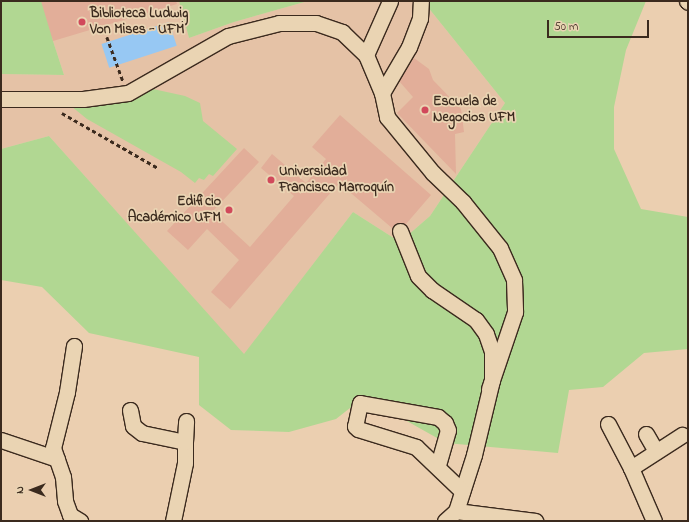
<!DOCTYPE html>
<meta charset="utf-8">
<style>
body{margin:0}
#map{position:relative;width:689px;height:522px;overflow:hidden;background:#ebcfb0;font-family:"Indie Flower",sans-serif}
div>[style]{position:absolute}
.built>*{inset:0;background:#e5c2a6}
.green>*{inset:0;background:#b1d792}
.water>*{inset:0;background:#97c8f3;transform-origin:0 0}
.building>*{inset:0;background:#e2ae99}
.path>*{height:2.5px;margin-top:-1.25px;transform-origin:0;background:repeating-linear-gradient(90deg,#3b2a1e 0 4px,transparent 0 7px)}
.roads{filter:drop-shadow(1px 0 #3b2a1e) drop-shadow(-1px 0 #3b2a1e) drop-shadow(0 1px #3b2a1e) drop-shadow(0 -1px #3b2a1e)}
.minor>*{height:15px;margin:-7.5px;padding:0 7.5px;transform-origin:7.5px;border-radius:7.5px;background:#ead4b3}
.dots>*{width:11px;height:11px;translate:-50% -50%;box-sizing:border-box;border:2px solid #ead4b3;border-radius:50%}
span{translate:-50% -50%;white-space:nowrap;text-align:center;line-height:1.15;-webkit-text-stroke:3.5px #ead4b3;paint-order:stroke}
.poi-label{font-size:14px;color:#3b2a1e;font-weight:700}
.left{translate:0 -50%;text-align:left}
.right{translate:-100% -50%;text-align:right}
.frame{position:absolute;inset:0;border:2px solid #3b2a1e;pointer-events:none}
.north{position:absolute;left:12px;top:470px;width:40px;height:40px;-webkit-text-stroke:3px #ead4b3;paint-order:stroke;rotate:270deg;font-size:11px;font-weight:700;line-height:16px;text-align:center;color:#3b2a1e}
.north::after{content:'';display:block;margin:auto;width:14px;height:18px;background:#3b2a1e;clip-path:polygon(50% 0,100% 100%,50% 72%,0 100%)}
.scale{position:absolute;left:547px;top:20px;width:102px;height:18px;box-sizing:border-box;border:2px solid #3b2a1e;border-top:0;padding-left:5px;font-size:12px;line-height:14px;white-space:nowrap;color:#3b2a1e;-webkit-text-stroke:3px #ead4b3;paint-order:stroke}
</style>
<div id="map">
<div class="built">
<i style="clip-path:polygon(46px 1px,179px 1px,189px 38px,234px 22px,308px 1px,423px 1px,505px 103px,430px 216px,400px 242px,353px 212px,244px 355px,49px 136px,1px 149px,1px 74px,64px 75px,53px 41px)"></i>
</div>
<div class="green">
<i style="clip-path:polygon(1px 1px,46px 1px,53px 41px,64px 75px,1px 74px)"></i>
<i style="clip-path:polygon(179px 1px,308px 1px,234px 22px,189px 38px)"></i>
<i style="clip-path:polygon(423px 1px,646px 1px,626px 50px,614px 107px,614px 149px,641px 209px,688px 217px,688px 349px,644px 353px,603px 387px,569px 390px,558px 453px,446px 443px,364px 397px,336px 419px,289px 432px,231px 430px,199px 405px,199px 357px,89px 333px,42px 287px,1px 280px,1px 149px,49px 136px,244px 354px,353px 212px,400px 242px,430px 216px,505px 103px)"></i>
<i style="clip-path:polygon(153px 89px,185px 96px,200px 103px,203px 121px,237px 149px,213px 176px,209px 174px,204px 180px,199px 178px,195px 183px,181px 172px,87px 119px,71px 106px,115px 103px)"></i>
</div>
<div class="water">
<i style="left:169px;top:22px;width:25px;height:71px;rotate:72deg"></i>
</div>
<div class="building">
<i style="clip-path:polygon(41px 1px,176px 1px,177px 4px,53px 41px)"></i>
<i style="clip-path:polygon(414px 58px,429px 69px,433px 80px,461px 109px,464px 132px,455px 134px,456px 174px,397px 113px,413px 97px,399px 81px)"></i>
<i style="clip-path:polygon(340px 115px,431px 195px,406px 224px,397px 223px,392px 228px,339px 183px,230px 309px,211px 292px,239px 260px,207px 229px,188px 250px,167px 231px,244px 148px,259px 162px,212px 212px,250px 247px,294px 196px,261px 168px,272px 154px,306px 183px,326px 159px,312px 147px)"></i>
</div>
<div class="path">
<i style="left:107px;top:37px;width:47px;rotate:70deg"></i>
<i style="left:62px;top:113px;width:111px;rotate:29.8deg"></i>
</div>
<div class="roads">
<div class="minor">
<i style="left:687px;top:1px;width:1px;rotate:45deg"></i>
<i style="left:366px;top:55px;width:59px;rotate:-66deg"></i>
<i style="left:382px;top:93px;width:53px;rotate:-59.6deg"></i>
<i style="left:409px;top:47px;width:31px;rotate:-69deg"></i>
<i style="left:420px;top:18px;width:17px;rotate:-87deg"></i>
<i style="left:1px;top:99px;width:82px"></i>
<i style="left:83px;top:99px;width:45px;rotate:-7.6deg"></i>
<i style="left:128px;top:93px;width:115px;rotate:-29.7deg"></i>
<i style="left:228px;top:36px;width:53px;rotate:-14.3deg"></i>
<i style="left:279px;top:23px;width:37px"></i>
<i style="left:316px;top:23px;width:28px;rotate:19deg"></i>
<i style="left:342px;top:32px;width:33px;rotate:44deg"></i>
<i style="left:366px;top:55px;width:41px;rotate:67.2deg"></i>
<i style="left:382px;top:93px;width:25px;rotate:78deg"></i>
<i style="left:387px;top:117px;width:72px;rotate:50.6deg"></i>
<i style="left:433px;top:173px;width:42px;rotate:44deg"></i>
<i style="left:463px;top:202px;width:59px;rotate:51.2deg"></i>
<i style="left:500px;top:248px;width:35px;rotate:66deg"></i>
<i style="left:514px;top:280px;width:32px;rotate:88deg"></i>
<i style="left:515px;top:312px;width:81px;rotate:108.7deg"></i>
<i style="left:400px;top:231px;width:48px;rotate:68.2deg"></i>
<i style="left:418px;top:276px;width:20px;rotate:45deg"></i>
<i style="left:432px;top:290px;width:53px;rotate:34.3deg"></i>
<i style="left:476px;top:320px;width:17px;rotate:54deg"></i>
<i style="left:486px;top:334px;width:18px;rotate:71deg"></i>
<i style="left:492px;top:351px;width:29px;rotate:90deg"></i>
<i style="left:492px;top:380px;width:77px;rotate:103.5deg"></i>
<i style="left:474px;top:455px;width:59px;rotate:107.8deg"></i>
<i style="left:456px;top:511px;width:15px;rotate:138deg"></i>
<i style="left:74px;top:346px;width:47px;rotate:98.7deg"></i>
<i style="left:67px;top:392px;width:58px;rotate:104deg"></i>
<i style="left:53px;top:448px;width:31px;rotate:71deg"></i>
<i style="left:63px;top:477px;width:24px;rotate:85deg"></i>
<i style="left:65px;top:501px;width:15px;rotate:70deg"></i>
<i style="left:70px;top:515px;width:12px;rotate:31deg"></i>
<i style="left:130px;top:410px;width:16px;rotate:79deg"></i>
<i style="left:133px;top:426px;width:11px;rotate:38deg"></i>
<i style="left:142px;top:433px;width:44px;rotate:11.8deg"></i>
<i style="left:185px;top:442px;width:21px;rotate:90deg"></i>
<i style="left:185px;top:463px;width:59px;rotate:101.7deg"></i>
<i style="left:608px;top:424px;width:50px;rotate:62.4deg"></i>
<i style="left:646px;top:434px;width:20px;rotate:60deg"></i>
<i style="left:1px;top:440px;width:59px;rotate:18.7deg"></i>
<i style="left:185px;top:442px;width:21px;rotate:-87deg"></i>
<i style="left:438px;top:465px;width:36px;rotate:-74deg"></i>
<i style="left:448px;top:430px;width:8px;rotate:-113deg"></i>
<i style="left:445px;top:423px;width:9px;rotate:-139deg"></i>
<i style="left:438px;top:417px;width:79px;rotate:-169.8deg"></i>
<i style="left:360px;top:403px;width:24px;rotate:102deg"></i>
<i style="left:355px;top:426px;width:4px;rotate:45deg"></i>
<i style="left:358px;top:429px;width:61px;rotate:17.2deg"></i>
<i style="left:416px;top:447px;width:64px;rotate:43.7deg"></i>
<i style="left:456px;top:511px;width:80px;rotate:7.2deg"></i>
<i style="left:654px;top:521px;width:58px;rotate:-113.5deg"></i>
<i style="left:631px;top:468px;width:61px;rotate:-32.9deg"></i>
</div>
</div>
<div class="dots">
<i style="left:82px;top:22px;background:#d1495b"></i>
<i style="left:425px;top:110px;background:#d1495b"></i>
<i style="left:271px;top:180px;background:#d1495b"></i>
<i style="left:229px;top:210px;background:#d1495b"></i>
</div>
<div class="poi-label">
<span class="left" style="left:90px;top:22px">Biblioteca Ludwig<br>Von Mises - UFM</span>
<span class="left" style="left:433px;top:110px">Escuela de<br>Negocios UFM</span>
<span class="left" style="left:279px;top:180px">Universidad<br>Francisco Marroquín</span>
<span class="right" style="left:221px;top:210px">Edificio<br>Académico UFM</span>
</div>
<div class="frame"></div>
<div class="north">N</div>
<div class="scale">50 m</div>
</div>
